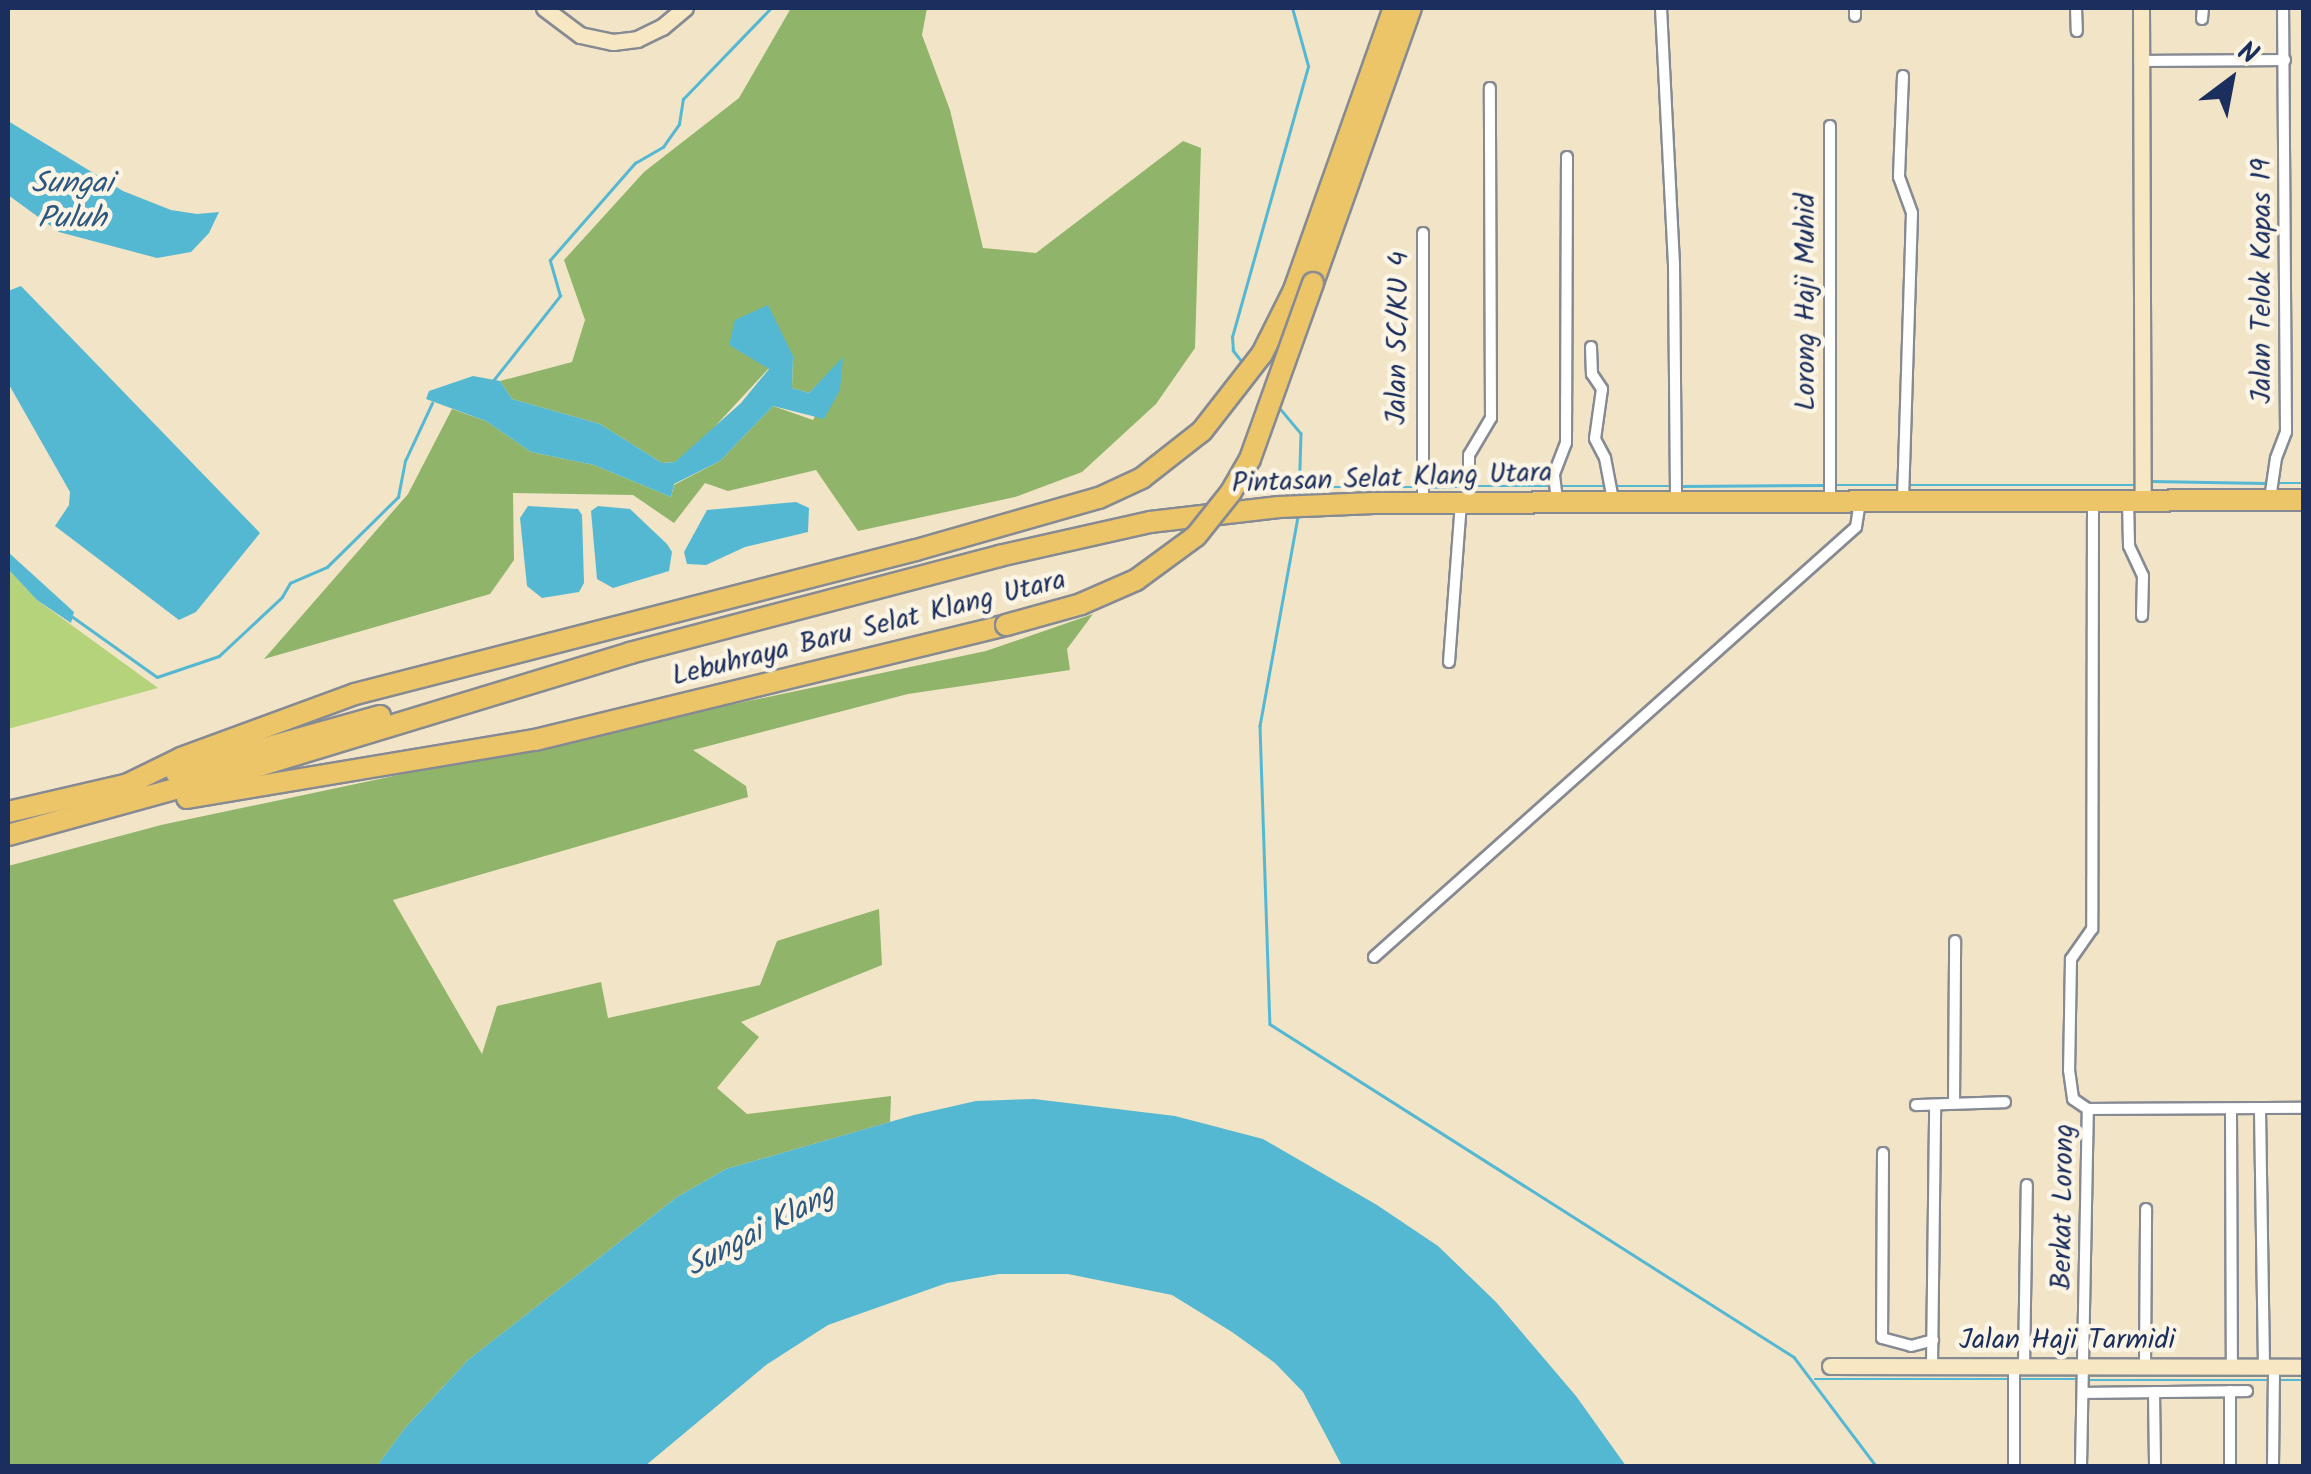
<!DOCTYPE html>
<style>
body{margin:0}
#map{position:relative;width:2311px;height:1474px;overflow:hidden;background:#f1e4c7;font-family:Kalam,sans-serif}
div>[style]{position:absolute}
.green>*{inset:0;background:#b5d37a}
.forest>*{inset:0;background:#90b56a}
.water>*{inset:0;background:#55b8d3}
.stream>*{height:2.5px;margin:-1.25px;padding:0 1.25px;transform-origin:1.25px;border-radius:1.25px;background:#55b8d3}
.roads{filter:drop-shadow(2px 0 #868a92) drop-shadow(-2px 0 #868a92) drop-shadow(0 2px #868a92) drop-shadow(0 -2px #868a92)}
.street>*{height:10px;margin:-5px;padding:0 5px;transform-origin:5px;border-radius:5px;background:#fff}
.secondary>*{height:15px;margin:-7.5px;padding:0 7.5px;transform-origin:7.5px;border-radius:7.5px;background:#f7e8c3}
.highway>*{height:20px;margin:-10px;padding:0 10px;transform-origin:10px;border-radius:10px;background:#ecc569}
.bridges{filter:drop-shadow(2px 0 #868a92) drop-shadow(-2px 0 #868a92) drop-shadow(0 2px #868a92) drop-shadow(0 -2px #868a92)}
.highway-bridge>*{height:20px;margin:-10px;padding:0 10px;transform-origin:10px;border-radius:10px;background:#ecc569}
span{translate:-50% -50%;white-space:nowrap;text-align:center;line-height:1.15;-webkit-text-stroke:9px #fcf5e5;paint-order:stroke}
.street-label{font-size:28px;color:#1b2f5e}
.water-label{font-size:30px;color:#2c5881;font-style:italic}
.frame{position:absolute;inset:0;border:10px solid #1b2f5e;pointer-events:none}
.north{position:absolute;left:2181px;top:30px;width:100px;height:100px;-webkit-text-stroke:8px #fcf5e5;paint-order:stroke;rotate:32deg;font-size:28px;font-weight:700;line-height:40px;text-align:center;color:#1b2f5e}
.north::after{content:'';display:block;margin:auto;width:35px;height:45px;background:#1b2f5e;clip-path:polygon(50% 0,100% 100%,50% 72%,0 100%)}
</style>
<div id="map">
<div class="green">
<i style="clip-path:polygon(8px 569px,37px 600px,158px 688px,8px 729px)"></i>
</div>
<div class="forest">
<i style="clip-path:polygon(791px 8px,927px 8px,922px 35px,950px 110px,983px 248px,1036px 253px,1183px 141px,1201px 148px,1195px 348px,1156px 404px,1082px 472px,1015px 497px,858px 531px,816px 470px,728px 491px,705px 483px,674px 523px,633px 495px,513px 493px,514px 560px,490px 594px,264px 659px,408px 494px,452px 409px,486px 421px,531px 452px,594px 465px,671px 497px,674px 485px,720px 461px,773px 406px,813px 420px,843px 359px,809px 393px,792px 388px,793px 356px,769px 368px,694px 449px,675px 462px,662px 463px,600px 424px,512px 399px,500px 381px,572px 362px,585px 320px,564px 260px,644px 172px,739px 98px)"></i>
<i style="clip-path:polygon(1093px 614px,1067px 649px,1070px 670px,908px 694px,693px 750px,746px 786px,748px 797px,393px 900px,482px 1054px,497px 1006px,601px 982px,608px 1018px,760px 985px,777px 941px,879px 909px,882px 965px,741px 1022px,759px 1037px,717px 1088px,747px 1114px,891px 1096px,890px 1122px,726px 1169px,677px 1197px,468px 1360px,405px 1428px,377px 1466px,8px 1466px,8px 866px,161px 825px,986px 651px)"></i>
</div>
<div class="water">
<i style="clip-path:polygon(8px 121px,123px 191px,171px 210px,197px 214px,219px 212px,209px 233px,191px 252px,157px 258px,59px 232px,8px 195px)"></i>
<i style="clip-path:polygon(21px 286px,260px 533px,196px 612px,179px 620px,55px 526px,69px 505px,70px 492px,8px 383px,8px 291px)"></i>
<i style="clip-path:polygon(768px 305px,793px 356px,792px 388px,809px 393px,843px 357px,840px 390px,824px 419px,773px 406px,720px 461px,674px 484px,671px 497px,594px 465px,531px 452px,486px 421px,426px 399px,429px 391px,473px 376px,500px 381px,512px 399px,600px 424px,662px 463px,675px 462px,741px 403px,769px 369px,729px 345px,735px 320px)"></i>
<i style="clip-path:polygon(796px 502px,809px 508px,808px 532px,745px 547px,706px 565px,687px 564px,684px 552px,707px 510px)"></i>
<i style="clip-path:polygon(528px 506px,578px 509px,582px 515px,584px 583px,579px 592px,542px 598px,527px 586px,520px 518px)"></i>
<i style="clip-path:polygon(598px 506px,630px 509px,667px 544px,672px 552px,669px 571px,613px 588px,597px 579px,591px 511px)"></i>
<i style="clip-path:polygon(8px 552px,74px 612px,71px 623px,37px 600px,8px 569px)"></i>
<i style="clip-path:polygon(1034px 1099px,1175px 1116px,1263px 1139px,1377px 1205px,1438px 1246px,1496px 1302px,1576px 1396px,1626px 1466px,1342px 1466px,1303px 1392px,1275px 1363px,1232px 1332px,1172px 1295px,1068px 1274px,999px 1274px,947px 1283px,828px 1325px,766px 1365px,645px 1466px,377px 1466px,405px 1428px,468px 1360px,677px 1197px,726px 1169px,914px 1115px,976px 1101px)"></i>
</div>
<div class="stream">
<i style="left:1244px;top:365px;width:18px;rotate:-128deg"></i>
<i style="left:1233px;top:351px;width:14px;rotate:-94deg"></i>
<i style="left:1232px;top:337px;width:281px;rotate:-74.3deg"></i>
<i style="left:1308px;top:66px;width:60px;rotate:-105.4deg"></i>
<i style="left:492px;top:382px;width:110px;rotate:-51.7deg"></i>
<i style="left:560px;top:296px;width:37px;rotate:-106deg"></i>
<i style="left:550px;top:260px;width:129px;rotate:-48.8deg"></i>
<i style="left:635px;top:163px;width:32px;rotate:-30deg"></i>
<i style="left:663px;top:147px;width:28px;rotate:-55deg"></i>
<i style="left:679px;top:124px;width:25px;rotate:-81deg"></i>
<i style="left:683px;top:99px;width:127px;rotate:-46deg"></i>
<i style="left:1278px;top:406px;width:35px;rotate:50deg"></i>
<i style="left:1301px;top:433px;width:66px;rotate:91.7deg"></i>
<i style="left:2151px;top:481px;width:113px;rotate:1deg"></i>
<i style="left:2278px;top:483px;width:26px"></i>
<i style="left:1832px;top:485px;width:67px"></i>
<i style="left:1907px;top:485px;width:226px"></i>
<i style="left:1472px;top:486px;width:82px"></i>
<i style="left:1562px;top:486px;width:42px"></i>
<i style="left:1617px;top:486px;width:57px"></i>
<i style="left:1682px;top:486px;width:142px;rotate:-0.4deg"></i>
<i style="left:1302px;top:487px;width:117px"></i>
<i style="left:1427px;top:487px;width:37px;rotate:-2deg"></i>
<i style="left:1298px;top:517px;width:212px;rotate:100.3deg"></i>
<i style="left:1260px;top:726px;width:298px;rotate:88.1deg"></i>
<i style="left:1270px;top:1024px;width:621px;rotate:32.44deg"></i>
<i style="left:1794px;top:1357px;width:136px;rotate:53deg"></i>
<i style="left:73px;top:617px;width:103px;rotate:35.5deg"></i>
<i style="left:157px;top:677px;width:65px;rotate:-18.7deg"></i>
<i style="left:219px;top:656px;width:86px;rotate:-43.1deg"></i>
<i style="left:282px;top:597px;width:16px;rotate:-60deg"></i>
<i style="left:290px;top:583px;width:40px;rotate:-23.4deg"></i>
<i style="left:327px;top:567px;width:100px;rotate:-44.6deg"></i>
<i style="left:398px;top:497px;width:37px;rotate:-79deg"></i>
<i style="left:405px;top:461px;width:64px;rotate:-65deg"></i>
<i style="left:1815px;top:1379px;width:194px"></i>
<i style="left:2021px;top:1379px;width:54px"></i>
<i style="left:2089px;top:1380px;width:182px"></i>
<i style="left:2279px;top:1380px;width:25px"></i>
</div>
<div class="roads">
<div class="street">
<i style="left:1661px;top:8px;width:257px;rotate:87.1deg"></i>
<i style="left:1674px;top:265px;width:235px;rotate:89.5deg"></i>
<i style="left:2076px;top:8px;width:23px;rotate:88deg"></i>
<i style="left:1855px;top:16px;width:8px;rotate:-90deg"></i>
<i style="left:2202px;top:19px;width:11px;rotate:-85deg"></i>
<i style="left:2141px;top:61px;width:144px;rotate:-0.4deg"></i>
<i style="left:1903px;top:76px;width:101px;rotate:92.3deg"></i>
<i style="left:1899px;top:177px;width:38px;rotate:70deg"></i>
<i style="left:1912px;top:213px;width:287px;rotate:91.8deg"></i>
<i style="left:1423px;top:233px;width:269px;rotate:90deg"></i>
<i style="left:1591px;top:347px;width:27px;rotate:88deg"></i>
<i style="left:1592px;top:374px;width:18px;rotate:56deg"></i>
<i style="left:1602px;top:389px;width:50px;rotate:98deg"></i>
<i style="left:1595px;top:439px;width:21px;rotate:62deg"></i>
<i style="left:1605px;top:458px;width:43px;rotate:79.2deg"></i>
<i style="left:2270px;top:499px;width:41px;rotate:-81.7deg"></i>
<i style="left:2276px;top:458px;width:28px;rotate:-69deg"></i>
<i style="left:2286px;top:432px;width:424px;rotate:-90.4deg"></i>
<i style="left:1557px;top:500px;width:26px;rotate:-97deg"></i>
<i style="left:1554px;top:474px;width:33px;rotate:-69deg"></i>
<i style="left:1566px;top:443px;width:286px;rotate:-89.8deg"></i>
<i style="left:1830px;top:501px;width:375px;rotate:-90deg"></i>
<i style="left:2093px;top:501px;width:428px;rotate:90.1deg"></i>
<i style="left:2092px;top:929px;width:37px;rotate:125deg"></i>
<i style="left:2071px;top:959px;width:111px;rotate:91deg"></i>
<i style="left:2069px;top:1070px;width:29px;rotate:82deg"></i>
<i style="left:2073px;top:1099px;width:18px;rotate:34deg"></i>
<i style="left:2088px;top:1109px;width:216px;rotate:-0.3deg"></i>
<i style="left:2128px;top:501px;width:45px;rotate:88.7deg"></i>
<i style="left:2129px;top:546px;width:33px;rotate:65deg"></i>
<i style="left:2143px;top:576px;width:40px;rotate:91.4deg"></i>
<i style="left:1469px;top:502px;width:47px;rotate:-90deg"></i>
<i style="left:1469px;top:455px;width:43px;rotate:-59.3deg"></i>
<i style="left:1491px;top:418px;width:330px;rotate:-90.2deg"></i>
<i style="left:1449px;top:662px;width:158px;rotate:-85.7deg"></i>
<i style="left:1374px;top:957px;width:646px;rotate:-41.74deg"></i>
<i style="left:1856px;top:527px;width:26px;rotate:-81deg"></i>
<i style="left:1954px;top:1103px;width:162px;rotate:-89.6deg"></i>
<i style="left:1916px;top:1105px;width:89px;rotate:-1.9deg"></i>
<i style="left:2260px;top:1110px;width:257px;rotate:89.1deg"></i>
<i style="left:2231px;top:1111px;width:256px;rotate:89.8deg"></i>
<i style="left:1883px;top:1153px;width:185px;rotate:90.3deg"></i>
<i style="left:1882px;top:1338px;width:30px;rotate:15deg"></i>
<i style="left:1911px;top:1346px;width:23px;rotate:-15deg"></i>
<i style="left:1932px;top:1366px;width:261px;rotate:-89.3deg"></i>
<i style="left:2024px;top:1366px;width:181px;rotate:-89.1deg"></i>
<i style="left:2145px;top:1367px;width:158px;rotate:-89.6deg"></i>
<i style="left:2154px;top:1392px;width:74px;rotate:89.2deg"></i>
<i style="left:2083px;top:1393px;width:164px;rotate:-0.7deg"></i>
<i style="left:2014px;top:1466px;width:100px;rotate:-90deg"></i>
<i style="left:2081px;top:1466px;width:357px;rotate:-88.9deg"></i>
<i style="left:2230px;top:1466px;width:75px;rotate:-90deg"></i>
<i style="left:2273px;top:1466px;width:99px;rotate:-89.4deg"></i>
</div>
<div class="secondary">
<i style="left:544px;top:8px;width:45px;rotate:36.9deg"></i>
<i style="left:580px;top:35px;width:34px;rotate:12deg"></i>
<i style="left:613px;top:42px;width:24px;rotate:-7deg"></i>
<i style="left:637px;top:39px;width:28px;rotate:-26deg"></i>
<i style="left:662px;top:27px;width:30px;rotate:-40deg"></i>
<i style="left:2141px;top:8px;width:492px;rotate:89.8deg"></i>
<i style="left:1830px;top:1366px;width:474px;rotate:0.1deg"></i>
</div>
<div class="highway">
<i style="left:1313px;top:283px;width:292px;rotate:-70.4deg"></i>
<i style="left:176px;top:773px;width:212px;rotate:-15.6deg"></i>
<i style="left:126px;top:785px;width:61px;rotate:-26.1deg"></i>
<i style="left:181px;top:758px;width:185px;rotate:-20.2deg"></i>
<i style="left:355px;top:694px;width:579px;rotate:-14.4deg"></i>
<i style="left:916px;top:550px;width:190px;rotate:-15.9deg"></i>
<i style="left:1099px;top:498px;width:47px;rotate:-24.9deg"></i>
<i style="left:1142px;top:478px;width:76px;rotate:-38.1deg"></i>
<i style="left:1202px;top:431px;width:98px;rotate:-52.1deg"></i>
<i style="left:1262px;top:354px;width:72px;rotate:-63.4deg"></i>
<i style="left:1294px;top:290px;width:299px;rotate:-70.5deg"></i>
<i style="left:187px;top:798px;width:353px;rotate:-9.5deg"></i>
<i style="left:535px;top:740px;width:485px;rotate:-13.7deg"></i>
<i style="left:8px;top:812px;width:133px;rotate:-13deg"></i>
<i style="left:8px;top:835px;width:263px;rotate:-15.4deg"></i>
<i style="left:262px;top:765px;width:385px;rotate:-16.9deg"></i>
<i style="left:630px;top:653px;width:382px;rotate:-14.7deg"></i>
<i style="left:999px;top:556px;width:155px;rotate:-12.7deg"></i>
<i style="left:1150px;top:522px;width:130px;rotate:-6.6deg"></i>
<i style="left:1279px;top:507px;width:95px;rotate:-2.4deg"></i>
<i style="left:1374px;top:503px;width:930px;rotate:-0.18deg"></i>
</div>
</div>
<div class="bridges">
<div class="highway-bridge">
<i style="left:1006px;top:625px;width:78px;rotate:-15.6deg"></i>
<i style="left:1081px;top:604px;width:60px;rotate:-23.6deg"></i>
<i style="left:1136px;top:580px;width:74px;rotate:-36.3deg"></i>
<i style="left:1196px;top:536px;width:56px;rotate:-51.5deg"></i>
<i style="left:1231px;top:492px;width:38px;rotate:-60deg"></i>
<i style="left:1250px;top:459px;width:187px;rotate:-70.3deg"></i>
</div>
</div>
<div class="street-label">
<span style="left:2263px;top:281px;rotate:-90deg">Jalan Telok Kapas 19</span>
<span style="left:1807px;top:302px;rotate:-90deg">Lorong Haji Muhid</span>
<span style="left:1399px;top:338px;rotate:-89deg">Jalan 5C/KU 4</span>
<span style="left:1392px;top:479px;rotate:-2deg">Pintasan Selat Klang Utara</span>
<span style="left:869px;top:629px;rotate:-14deg">Lebuhraya Baru Selat Klang Utara</span>
<span style="left:2064px;top:1207px;rotate:-89deg">Berkat Lorong</span>
<span style="left:2067px;top:1341px">Jalan Haji Tarmidi</span>
</div>
<div class="water-label">
<span style="left:72px;top:201px">Sungai<br>Puluh</span>
<span style="left:761px;top:1231px;rotate:-28deg">Sungai Klang</span>
</div>
<div class="frame"></div>
<div class="north">N</div>
</div>
